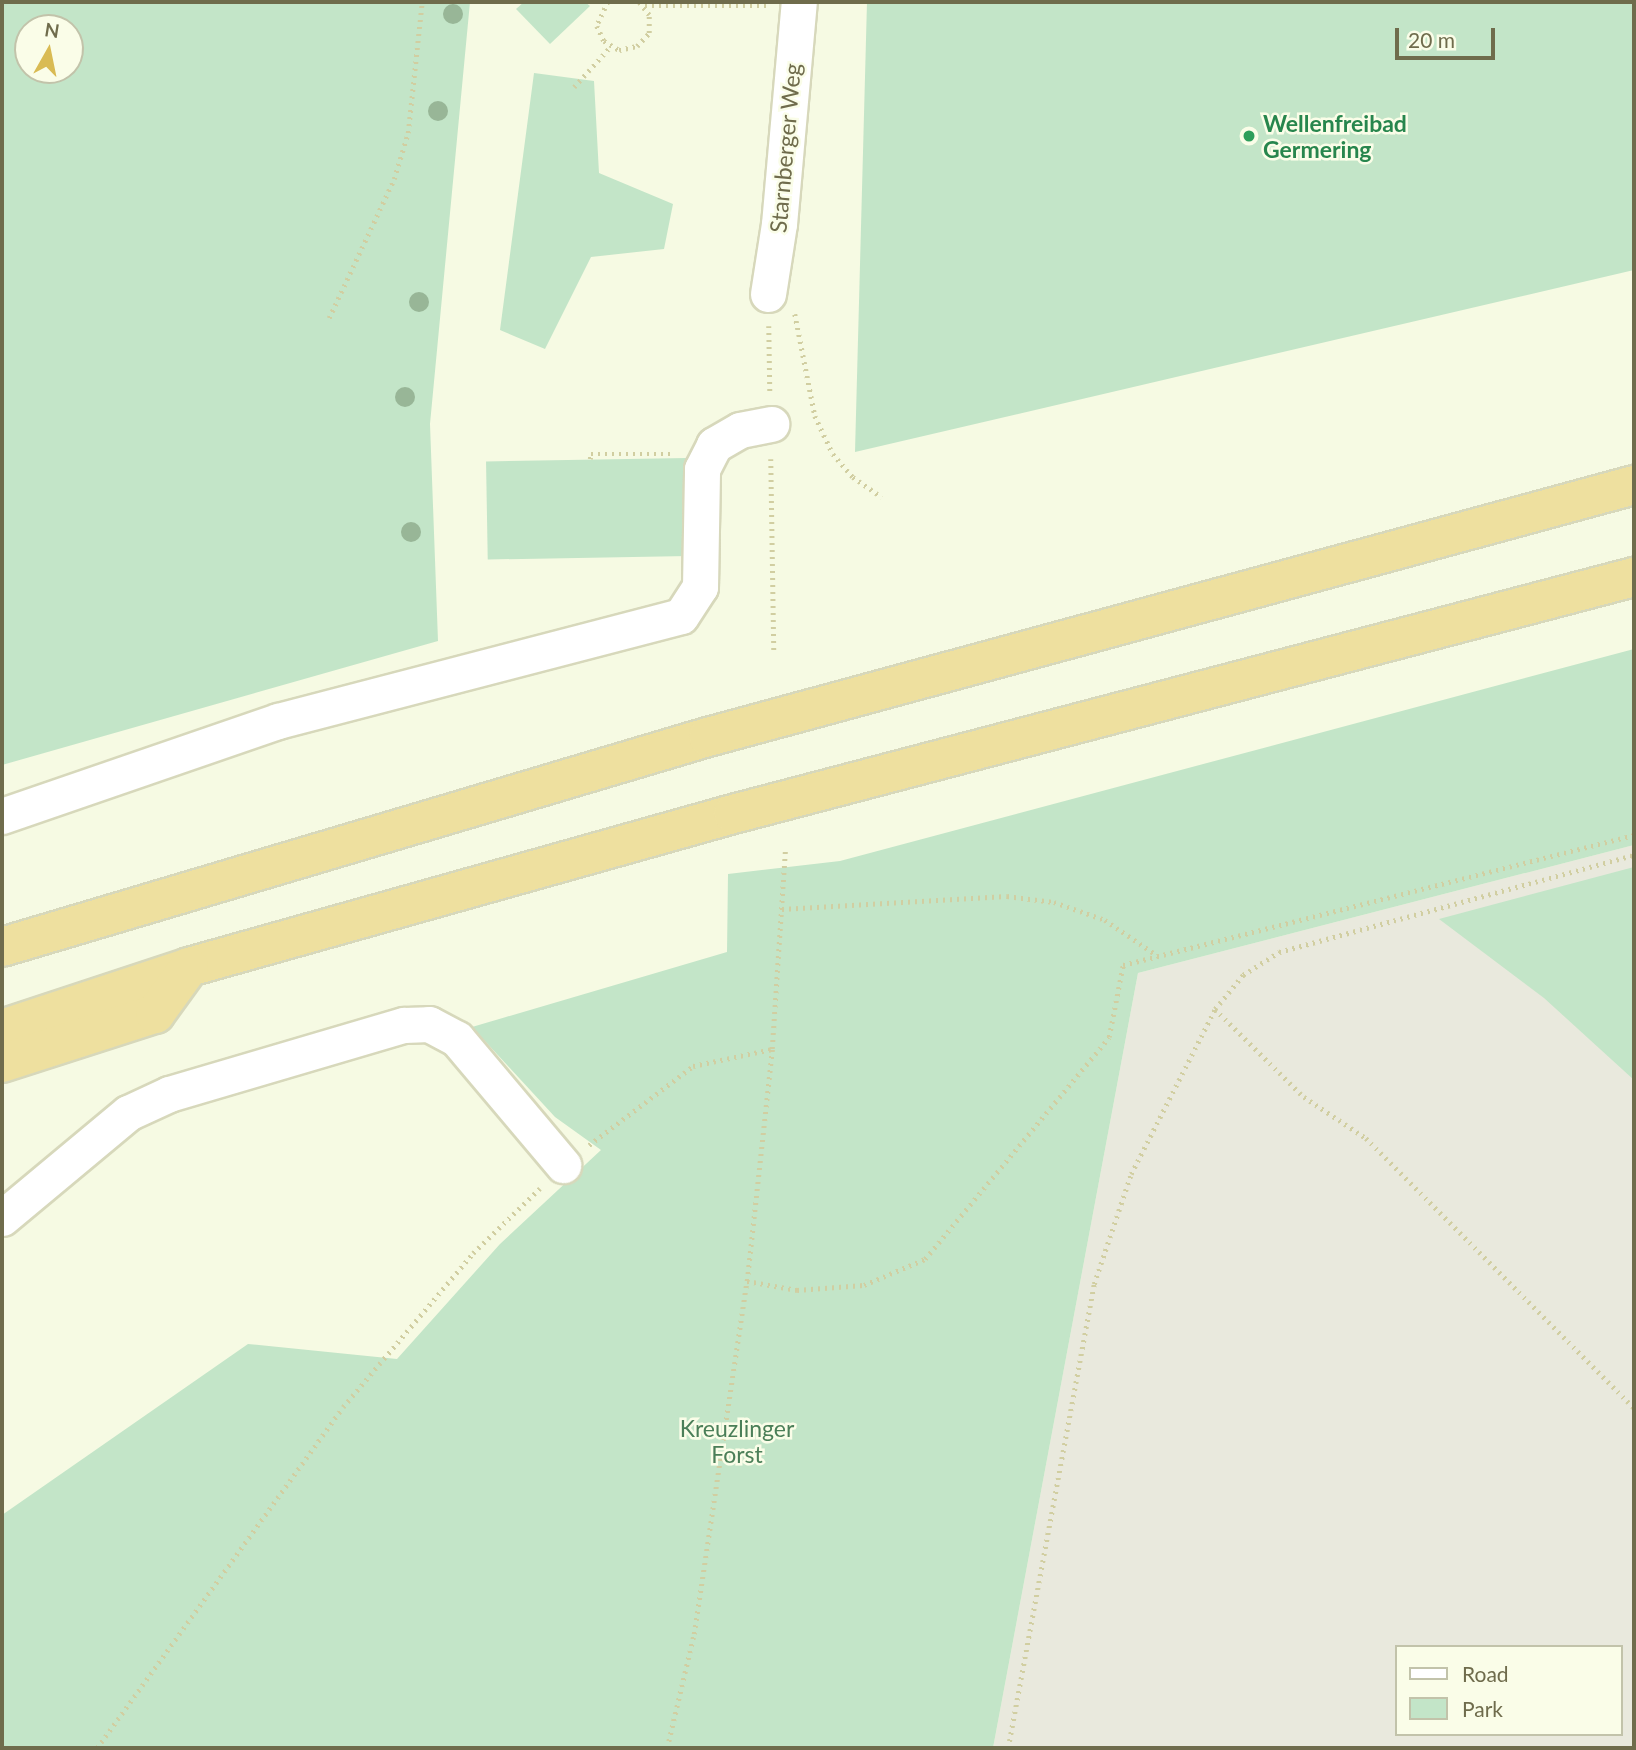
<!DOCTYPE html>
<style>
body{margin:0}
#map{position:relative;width:1636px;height:1750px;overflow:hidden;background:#f6fae3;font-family:Lato,sans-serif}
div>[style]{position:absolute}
.industrial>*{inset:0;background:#e9e9dd}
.green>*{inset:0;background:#c3e5c8;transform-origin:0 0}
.path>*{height:4.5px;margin-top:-2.25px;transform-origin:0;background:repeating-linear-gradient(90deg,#d1cea1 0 2px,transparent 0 7px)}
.roads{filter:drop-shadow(2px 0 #d7d8bb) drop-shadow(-2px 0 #d7d8bb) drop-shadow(0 2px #d7d8bb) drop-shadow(0 -2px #d7d8bb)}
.minor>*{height:35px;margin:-17.5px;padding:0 17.5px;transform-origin:17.5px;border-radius:17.5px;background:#fff}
.highway>*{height:38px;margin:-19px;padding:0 19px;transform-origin:19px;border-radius:19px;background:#eee09f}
.trees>*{width:20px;height:20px;margin:-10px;border-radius:50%;background:#98b697}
.dots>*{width:19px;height:19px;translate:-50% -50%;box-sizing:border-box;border:4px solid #fafde8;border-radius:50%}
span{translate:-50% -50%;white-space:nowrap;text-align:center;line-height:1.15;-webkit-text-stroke:5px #fafde8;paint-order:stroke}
.leisure-label{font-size:23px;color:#27864d;font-weight:700}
.left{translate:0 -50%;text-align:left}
.street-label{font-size:23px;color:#6f6c4c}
.park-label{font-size:23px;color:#4b7f58}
.frame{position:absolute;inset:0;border:4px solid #6f6c4c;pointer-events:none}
.legend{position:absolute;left:1395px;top:1645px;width:228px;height:91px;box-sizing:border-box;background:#fafde8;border:2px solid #c2c3aa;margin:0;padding:9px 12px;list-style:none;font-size:21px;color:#6f6c4c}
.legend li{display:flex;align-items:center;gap:14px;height:35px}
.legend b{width:35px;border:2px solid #c2c3aa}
.north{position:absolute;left:14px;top:14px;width:70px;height:70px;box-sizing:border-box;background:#fafde8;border:2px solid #c2c3aa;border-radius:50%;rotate:9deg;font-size:19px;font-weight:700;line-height:28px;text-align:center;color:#6f6c4c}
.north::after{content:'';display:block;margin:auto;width:24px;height:32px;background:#d9bb53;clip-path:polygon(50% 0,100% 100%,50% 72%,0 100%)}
.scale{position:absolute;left:1395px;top:28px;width:100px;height:32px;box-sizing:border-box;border:4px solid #6f6c4c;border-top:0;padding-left:9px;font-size:21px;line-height:24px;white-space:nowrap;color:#6f6c4c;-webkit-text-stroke:5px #fafde8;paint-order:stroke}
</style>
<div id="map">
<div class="industrial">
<i style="clip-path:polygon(evenodd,1634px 845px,1634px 1748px,993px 1748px,1138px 973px,1634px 845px,1396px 1647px,1620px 1647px,1620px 1734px,1396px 1734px,1396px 1647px)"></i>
</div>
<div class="green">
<i style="clip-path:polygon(evenodd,2px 2px,470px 2px,430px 424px,438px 641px,2px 765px,2px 2px,70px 28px,70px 70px,28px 70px,28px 28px,70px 28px)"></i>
<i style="clip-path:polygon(524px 2px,585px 2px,590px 6px,550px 44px,516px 9px)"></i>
<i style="clip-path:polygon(867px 2px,1634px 2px,1634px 270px,855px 452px)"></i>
<i style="clip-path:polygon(534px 73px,594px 81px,599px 173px,673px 204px,664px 249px,591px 257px,545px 349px,500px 330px)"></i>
<i style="left:687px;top:458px;width:98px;height:201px;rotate:89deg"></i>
<i style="clip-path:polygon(1634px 649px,1634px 845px,1138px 973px,993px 1748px,2px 1748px,2px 1515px,248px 1344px,397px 1359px,500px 1244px,601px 1150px,555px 1117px,472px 1027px,727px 952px,728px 874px,840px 861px)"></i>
<i style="clip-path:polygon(1634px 867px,1634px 1080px,1544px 998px,1439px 919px)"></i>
</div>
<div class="path">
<i style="left:608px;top:2px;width:26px;rotate:115deg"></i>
<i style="left:597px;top:26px;width:17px;rotate:65deg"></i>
<i style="left:604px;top:41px;width:17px;rotate:31deg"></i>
<i style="left:619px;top:50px;width:18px;rotate:-13deg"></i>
<i style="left:637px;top:46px;width:18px;rotate:-47deg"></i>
<i style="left:649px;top:33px;width:18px;rotate:-90deg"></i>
<i style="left:649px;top:15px;width:16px;rotate:-128deg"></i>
<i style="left:645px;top:6px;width:121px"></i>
<i style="left:574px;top:87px;width:55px;rotate:-47.9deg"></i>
<i style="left:795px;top:314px;width:104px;rotate:78.9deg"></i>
<i style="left:815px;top:416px;width:42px;rotate:64.7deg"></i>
<i style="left:833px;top:454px;width:30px;rotate:49deg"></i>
<i style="left:853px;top:477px;width:35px;rotate:35deg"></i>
<i style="left:329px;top:318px;width:153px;rotate:-64.9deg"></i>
<i style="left:394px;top:179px;width:48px;rotate:-73.1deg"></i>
<i style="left:408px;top:133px;width:132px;rotate:-83.9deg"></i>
<i style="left:769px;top:326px;width:65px;rotate:89.1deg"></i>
<i style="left:590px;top:459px;width:5px;rotate:-79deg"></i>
<i style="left:591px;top:454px;width:82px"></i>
<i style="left:771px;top:459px;width:191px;rotate:89.1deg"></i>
<i style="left:782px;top:909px;width:225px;rotate:-3.3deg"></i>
<i style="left:1007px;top:896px;width:47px;rotate:7.3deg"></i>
<i style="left:1054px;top:902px;width:54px;rotate:19.4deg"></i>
<i style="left:1105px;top:920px;width:64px;rotate:34.2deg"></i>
<i style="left:1215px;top:1009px;width:125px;rotate:44.7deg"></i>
<i style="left:1304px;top:1097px;width:74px;rotate:33.5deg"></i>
<i style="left:1366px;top:1138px;width:380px;rotate:45.2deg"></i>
<i style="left:589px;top:1145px;width:131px;rotate:-37.2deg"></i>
<i style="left:693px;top:1066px;width:81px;rotate:-12.1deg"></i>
<i style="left:747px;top:1281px;width:51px;rotate:10.2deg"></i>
<i style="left:797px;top:1290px;width:67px;rotate:-4.3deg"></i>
<i style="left:864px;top:1285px;width:66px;rotate:-23.1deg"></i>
<i style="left:925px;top:1259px;width:288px;rotate:-50.3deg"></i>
<i style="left:1109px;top:1037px;width:73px;rotate:-79deg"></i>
<i style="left:1123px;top:965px;width:527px;rotate:-14.27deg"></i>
<i style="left:97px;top:1748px;width:420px;rotate:-54.2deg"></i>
<i style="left:343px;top:1407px;width:202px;rotate:-49.8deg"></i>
<i style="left:473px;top:1253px;width:93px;rotate:-44.1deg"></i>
<i style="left:667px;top:1748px;width:117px;rotate:-76.7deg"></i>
<i style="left:694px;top:1634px;width:357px;rotate:-81.5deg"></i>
<i style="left:747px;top:1281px;width:233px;rotate:-83.8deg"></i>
<i style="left:772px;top:1049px;width:198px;rotate:-86.2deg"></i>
<i style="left:1008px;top:1748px;width:472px;rotate:-79.5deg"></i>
<i style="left:1094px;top:1284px;width:116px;rotate:-71.4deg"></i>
<i style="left:1131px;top:1174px;width:185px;rotate:-63deg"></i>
<i style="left:1215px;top:1009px;width:44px;rotate:-50.5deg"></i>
<i style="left:1243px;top:975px;width:43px;rotate:-32.6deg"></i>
<i style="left:1279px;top:952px;width:368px;rotate:-15.3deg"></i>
</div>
<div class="roads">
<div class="minor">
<i style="left:768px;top:294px;width:71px;rotate:-81.1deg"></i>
<i style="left:779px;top:224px;width:223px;rotate:-84.9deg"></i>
<i style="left:2px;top:816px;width:292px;rotate:-19deg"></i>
<i style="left:278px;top:721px;width:416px;rotate:-14.6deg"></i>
<i style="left:681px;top:616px;width:35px;rotate:-57deg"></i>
<i style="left:700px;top:587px;width:118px;rotate:-89deg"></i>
<i style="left:702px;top:469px;width:27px;rotate:-63deg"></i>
<i style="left:714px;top:445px;width:30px;rotate:-30deg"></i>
<i style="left:740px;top:430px;width:32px;rotate:-11deg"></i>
<i style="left:2px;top:1218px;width:164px;rotate:-39.8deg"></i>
<i style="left:128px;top:1113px;width:45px;rotate:-24.9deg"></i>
<i style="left:169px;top:1094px;width:245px;rotate:-16.4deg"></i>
<i style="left:404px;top:1025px;width:25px;rotate:-2deg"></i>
<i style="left:429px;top:1024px;width:32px;rotate:28deg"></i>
<i style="left:457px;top:1039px;width:165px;rotate:49.9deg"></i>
</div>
<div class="highway">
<i style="left:2px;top:947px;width:737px;rotate:-16.57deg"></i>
<i style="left:708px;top:737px;width:960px;rotate:-15.22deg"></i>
<i style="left:2px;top:1029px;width:197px;rotate:-18.3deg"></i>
<i style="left:189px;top:967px;width:565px;rotate:-15.71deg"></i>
<i style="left:733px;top:814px;width:932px;rotate:-14.74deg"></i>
<i style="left:2px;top:1063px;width:161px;rotate:-17.8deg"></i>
<i style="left:155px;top:1014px;width:58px;rotate:-54.1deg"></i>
</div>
</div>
<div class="trees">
<i style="left:453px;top:14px"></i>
<i style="left:438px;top:111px"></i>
<i style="left:419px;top:302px"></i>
<i style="left:405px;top:397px"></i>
<i style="left:411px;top:532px"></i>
</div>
<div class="dots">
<i style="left:1249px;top:136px;background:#2e9e5b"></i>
</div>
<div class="leisure-label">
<span class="left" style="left:1263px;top:136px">Wellenfreibad<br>Germering</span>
</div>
<div class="street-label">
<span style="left:785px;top:148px;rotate:-85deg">Starnberger Weg</span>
</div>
<div class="park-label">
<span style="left:737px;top:1441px">Kreuzlinger<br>Forst</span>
</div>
<div class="frame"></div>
<ul class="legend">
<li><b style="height:9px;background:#fff"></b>Road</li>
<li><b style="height:19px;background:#c3e5c8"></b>Park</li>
</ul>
<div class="north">N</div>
<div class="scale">20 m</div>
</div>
